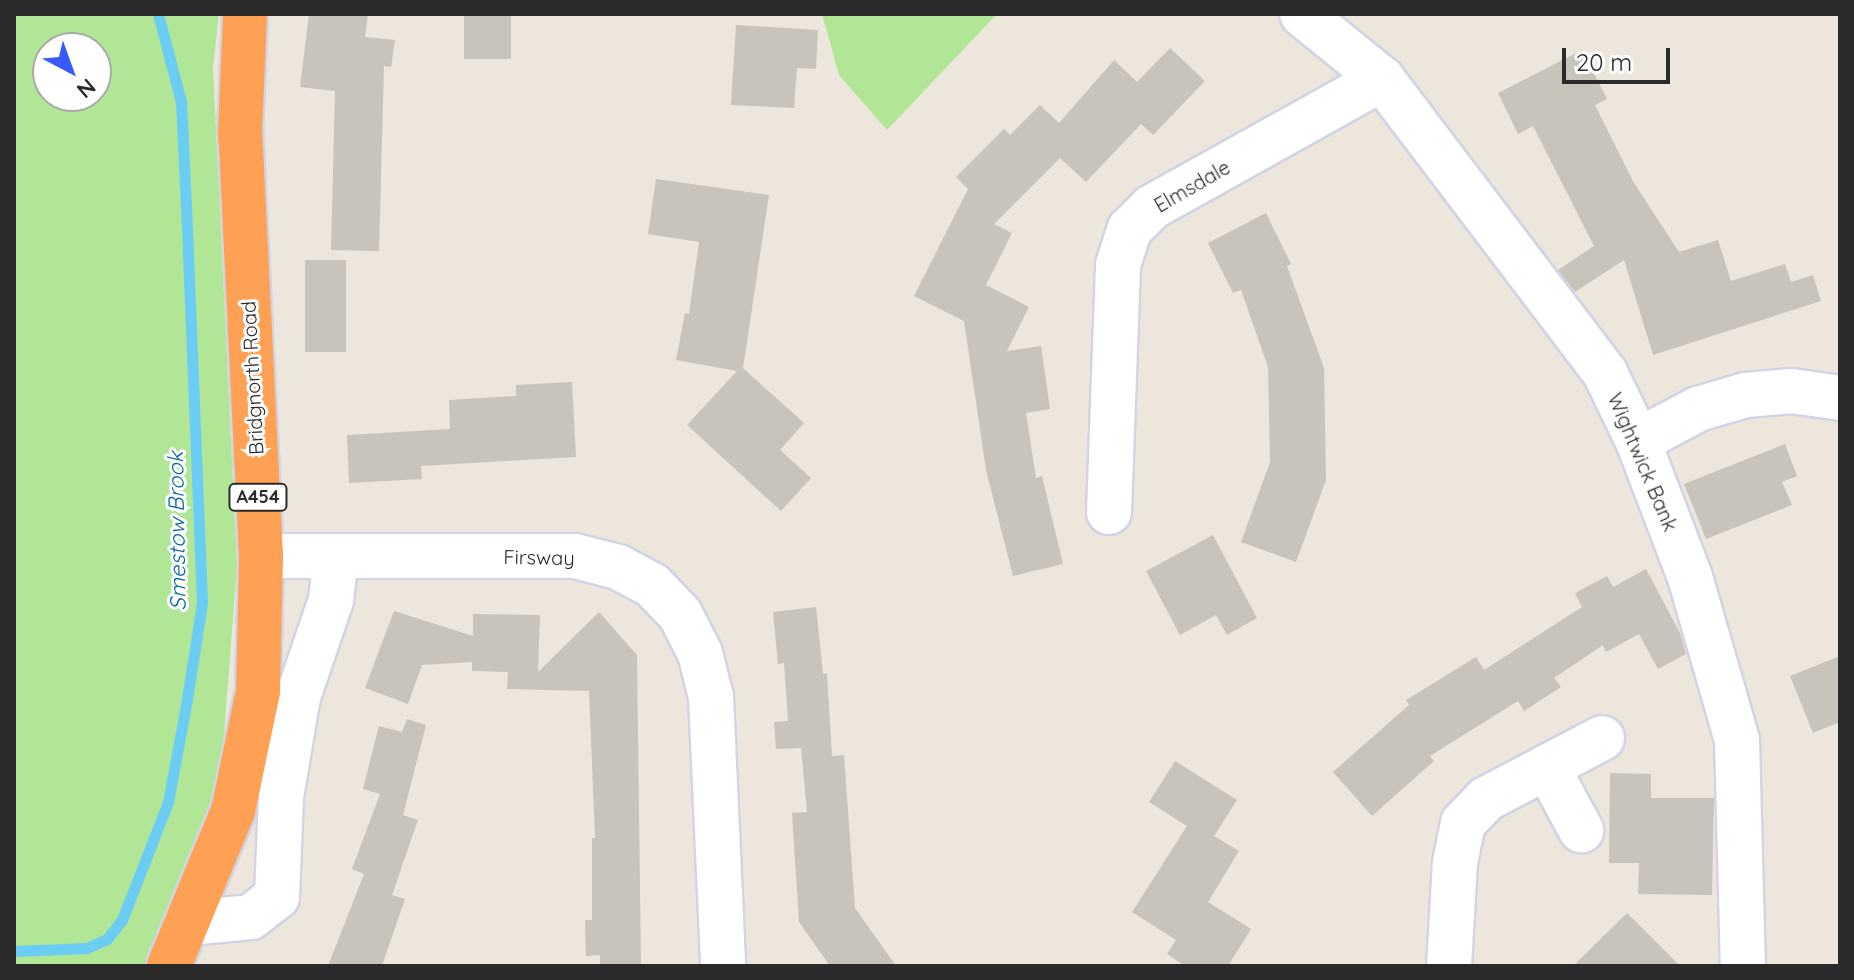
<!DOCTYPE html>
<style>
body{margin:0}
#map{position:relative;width:1854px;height:980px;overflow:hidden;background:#ede6dc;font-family:Quicksand,sans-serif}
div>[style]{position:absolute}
.green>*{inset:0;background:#b0e696}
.stream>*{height:11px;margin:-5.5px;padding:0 5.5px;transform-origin:5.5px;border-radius:5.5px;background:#6bcdf3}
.building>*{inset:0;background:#c8c3bb;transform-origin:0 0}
.roads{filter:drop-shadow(2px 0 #d1d4e4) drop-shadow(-2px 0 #d1d4e4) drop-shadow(0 2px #d1d4e4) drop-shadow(0 -2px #d1d4e4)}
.minor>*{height:44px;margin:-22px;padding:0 22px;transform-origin:22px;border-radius:22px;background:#fff}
.highway>*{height:44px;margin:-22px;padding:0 22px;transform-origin:22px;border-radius:22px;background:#ffa155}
span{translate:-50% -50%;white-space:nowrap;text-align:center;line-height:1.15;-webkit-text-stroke:6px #fff;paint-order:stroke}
.shield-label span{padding:2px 6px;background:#fff;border:2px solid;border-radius:6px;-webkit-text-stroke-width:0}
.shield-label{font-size:18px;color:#2a2a2a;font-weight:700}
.street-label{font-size:20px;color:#2a2a2a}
.water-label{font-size:22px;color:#086aa0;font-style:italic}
.frame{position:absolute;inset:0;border:16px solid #2a2a2a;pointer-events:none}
.north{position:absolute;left:32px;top:32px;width:80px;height:80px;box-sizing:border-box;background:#fff;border:2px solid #aaa;border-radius:50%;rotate:139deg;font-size:22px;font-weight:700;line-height:32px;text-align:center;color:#2a2a2a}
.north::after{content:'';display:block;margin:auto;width:28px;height:36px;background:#3759ff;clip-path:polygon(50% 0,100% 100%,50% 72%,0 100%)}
.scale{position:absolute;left:1562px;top:48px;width:108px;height:36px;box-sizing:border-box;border:4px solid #2a2a2a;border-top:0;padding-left:10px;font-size:24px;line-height:28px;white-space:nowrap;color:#2a2a2a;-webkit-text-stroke:6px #fff;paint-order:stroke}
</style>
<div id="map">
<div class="green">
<i style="clip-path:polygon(evenodd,14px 14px,219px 14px,213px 67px,237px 566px,219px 799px,146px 966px,14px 966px,14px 14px,48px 48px,96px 48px,96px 96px,48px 96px,48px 48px)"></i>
<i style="clip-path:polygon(822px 14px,997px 14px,887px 130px,839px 75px)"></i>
</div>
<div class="stream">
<i style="left:14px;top:951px;width:73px;rotate:-2.4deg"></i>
<i style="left:87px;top:948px;width:22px;rotate:-24deg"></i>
<i style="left:107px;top:939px;width:24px;rotate:-52deg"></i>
<i style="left:122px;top:920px;width:127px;rotate:-68.7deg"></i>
<i style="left:168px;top:802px;width:105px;rotate:-79.5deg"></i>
<i style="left:187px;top:699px;width:97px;rotate:-81.1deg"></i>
<i style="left:202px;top:603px;width:354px;rotate:-92.3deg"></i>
<i style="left:188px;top:249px;width:147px;rotate:-92.7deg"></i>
<i style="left:181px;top:102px;width:91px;rotate:-104.6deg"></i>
</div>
<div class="building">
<i style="clip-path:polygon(309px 14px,368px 14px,365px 37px,395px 40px,391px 67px,384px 66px,379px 251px,331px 250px,335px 91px,300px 87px)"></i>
<i style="left:464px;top:14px;width:47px;height:45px"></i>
<i style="clip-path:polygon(736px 25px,818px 30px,816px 69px,797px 68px,794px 108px,731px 105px)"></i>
<i style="clip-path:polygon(1170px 48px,1205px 81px,1153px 135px,1141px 124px,1086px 182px,1060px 158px,994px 224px,1012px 233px,986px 285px,1029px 307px,1007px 351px,1041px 346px,1050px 409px,1026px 413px,1036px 478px,1042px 476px,1063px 564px,1013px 576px,986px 470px,964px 321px,914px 296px,968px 189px,956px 177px,1004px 129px,1010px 135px,1040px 105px,1059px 123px,1114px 60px,1137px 82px)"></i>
<i style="clip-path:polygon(1582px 50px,1607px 99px,1595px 105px,1634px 183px,1679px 252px,1718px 240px,1731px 281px,1785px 264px,1791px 282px,1813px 275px,1821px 301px,1653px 355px,1624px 260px,1575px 292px,1558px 270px,1594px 246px,1533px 126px,1518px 134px,1498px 93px)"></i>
<i style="clip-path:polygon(656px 179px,769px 195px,743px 368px,804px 423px,780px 450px,811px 478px,781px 511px,687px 425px,737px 371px,676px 360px,685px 313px,689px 314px,699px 242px,648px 234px)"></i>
<i style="clip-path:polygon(1266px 213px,1291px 264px,1287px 266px,1324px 368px,1326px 480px,1296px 562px,1241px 542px,1270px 462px,1268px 367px,1241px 290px,1233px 293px,1208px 243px)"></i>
<i style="left:305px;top:260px;width:41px;height:92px"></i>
<i style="clip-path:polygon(572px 382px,576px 457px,421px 466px,422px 479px,349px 483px,347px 435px,450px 429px,449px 400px,516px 396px,516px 385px)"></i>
<i style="clip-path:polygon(1785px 444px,1797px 476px,1782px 482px,1792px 505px,1706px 539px,1684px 484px)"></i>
<i style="clip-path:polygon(1213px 535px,1257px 618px,1227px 635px,1216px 615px,1180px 635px,1146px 571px)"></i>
<i style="clip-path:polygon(1646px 569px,1680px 633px,1686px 654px,1658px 669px,1639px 634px,1606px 652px,1603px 645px,1554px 678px,1561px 687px,1524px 711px,1518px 701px,1430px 756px,1434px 761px,1372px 816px,1333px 772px,1409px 705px,1406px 700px,1476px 657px,1484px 670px,1582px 607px,1575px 593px,1607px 576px,1613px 587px)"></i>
<i style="clip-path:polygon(816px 607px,823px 674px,827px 673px,832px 756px,844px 755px,855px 908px,896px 966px,830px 966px,799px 922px,792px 813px,807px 812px,801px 748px,776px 749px,774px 722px,788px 721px,784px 663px,778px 664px,773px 612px)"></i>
<i style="clip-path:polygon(394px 611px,473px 636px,473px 614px,540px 615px,538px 672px,599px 612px,637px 655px,641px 966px,600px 966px,600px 955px,586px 956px,585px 920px,592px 920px,592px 838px,595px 838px,589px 691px,507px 689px,508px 672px,472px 671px,472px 662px,422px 665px,408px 704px,365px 688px)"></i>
<i style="clip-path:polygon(1840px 656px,1840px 722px,1813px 733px,1790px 676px)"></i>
<i style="clip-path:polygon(407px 719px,426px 725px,403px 815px,418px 820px,392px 895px,405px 899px,382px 966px,328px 966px,364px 874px,352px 869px,380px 794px,363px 789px,379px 726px,402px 732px)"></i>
<i style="clip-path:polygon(1175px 761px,1237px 800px,1214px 836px,1239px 851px,1208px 902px,1251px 929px,1228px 966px,1185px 966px,1167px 954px,1176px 940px,1132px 912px,1187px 826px,1149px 802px)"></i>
<i style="clip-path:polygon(1610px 773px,1651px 774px,1651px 798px,1714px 798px,1712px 895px,1638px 894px,1639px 863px,1609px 863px)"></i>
<i style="clip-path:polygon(1627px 913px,1680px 966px,1573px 966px)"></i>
</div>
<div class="roads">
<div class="minor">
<i style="left:1302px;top:14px;width:103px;rotate:39.1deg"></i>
<i style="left:1382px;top:79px;width:369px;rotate:52.8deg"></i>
<i style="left:1605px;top:373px;width:76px;rotate:64.1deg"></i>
<i style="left:1638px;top:441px;width:146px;rotate:69.1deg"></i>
<i style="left:1690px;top:577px;width:170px;rotate:73.9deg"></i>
<i style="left:1737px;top:740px;width:226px;rotate:88.5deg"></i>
<i style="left:1638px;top:441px;width:68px;rotate:-28.1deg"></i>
<i style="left:1698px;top:409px;width:50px;rotate:-16.3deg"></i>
<i style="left:1746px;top:395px;width:46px;rotate:-5deg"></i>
<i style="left:1792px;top:391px;width:49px;rotate:8.3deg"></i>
<i style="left:1109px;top:512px;width:247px;rotate:-87.9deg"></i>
<i style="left:1118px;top:265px;width:38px;rotate:-72deg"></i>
<i style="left:1130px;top:229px;width:31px;rotate:-45deg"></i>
<i style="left:1152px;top:207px;width:263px;rotate:-29.1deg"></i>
<i style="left:261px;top:556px;width:314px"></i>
<i style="left:575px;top:556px;width:44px;rotate:14.3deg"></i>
<i style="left:618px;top:567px;width:38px;rotate:28deg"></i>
<i style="left:652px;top:585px;width:40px;rotate:46deg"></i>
<i style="left:680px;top:614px;width:44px;rotate:62.9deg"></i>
<i style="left:700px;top:653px;width:45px;rotate:76deg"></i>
<i style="left:711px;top:697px;width:269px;rotate:87.4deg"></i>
<i style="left:1547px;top:767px;width:72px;rotate:61.6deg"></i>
<i style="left:189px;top:923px;width:62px;rotate:-5.5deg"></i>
<i style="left:251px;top:917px;width:33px;rotate:-38deg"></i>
<i style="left:277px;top:897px;width:100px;rotate:-87.7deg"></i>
<i style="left:281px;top:797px;width:101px;rotate:-80.4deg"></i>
<i style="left:298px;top:697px;width:102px;rotate:-71.2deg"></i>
<i style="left:331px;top:600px;width:42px;rotate:-83.2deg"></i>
<i style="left:1449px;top:966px;width:103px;rotate:-86.7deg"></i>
<i style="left:1455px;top:863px;width:41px;rotate:-78.7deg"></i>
<i style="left:1463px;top:823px;width:33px;rotate:-46deg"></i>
<i style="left:1486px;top:799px;width:131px;rotate:-27.7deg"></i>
</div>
<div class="highway">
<i style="left:169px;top:966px;width:168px;rotate:-67.6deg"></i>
<i style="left:233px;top:811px;width:123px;rotate:-78.2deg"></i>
<i style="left:258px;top:691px;width:135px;rotate:-88.7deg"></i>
<i style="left:261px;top:556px;width:423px;rotate:-92.8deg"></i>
<i style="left:240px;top:134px;width:120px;rotate:-87.6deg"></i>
</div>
</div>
<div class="shield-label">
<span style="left:258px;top:497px">A454</span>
</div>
<div class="street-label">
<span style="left:1192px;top:186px;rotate:-30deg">Elmsdale</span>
<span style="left:252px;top:378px;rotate:-93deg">Bridgnorth Road</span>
<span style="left:1643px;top:462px;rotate:67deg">Wightwick Bank</span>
<span style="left:539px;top:557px;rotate:1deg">Firsway</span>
</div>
<div class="water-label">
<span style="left:177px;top:531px;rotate:-91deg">Smestow Brook</span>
</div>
<div class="frame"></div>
<div class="north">N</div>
<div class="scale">20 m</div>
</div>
